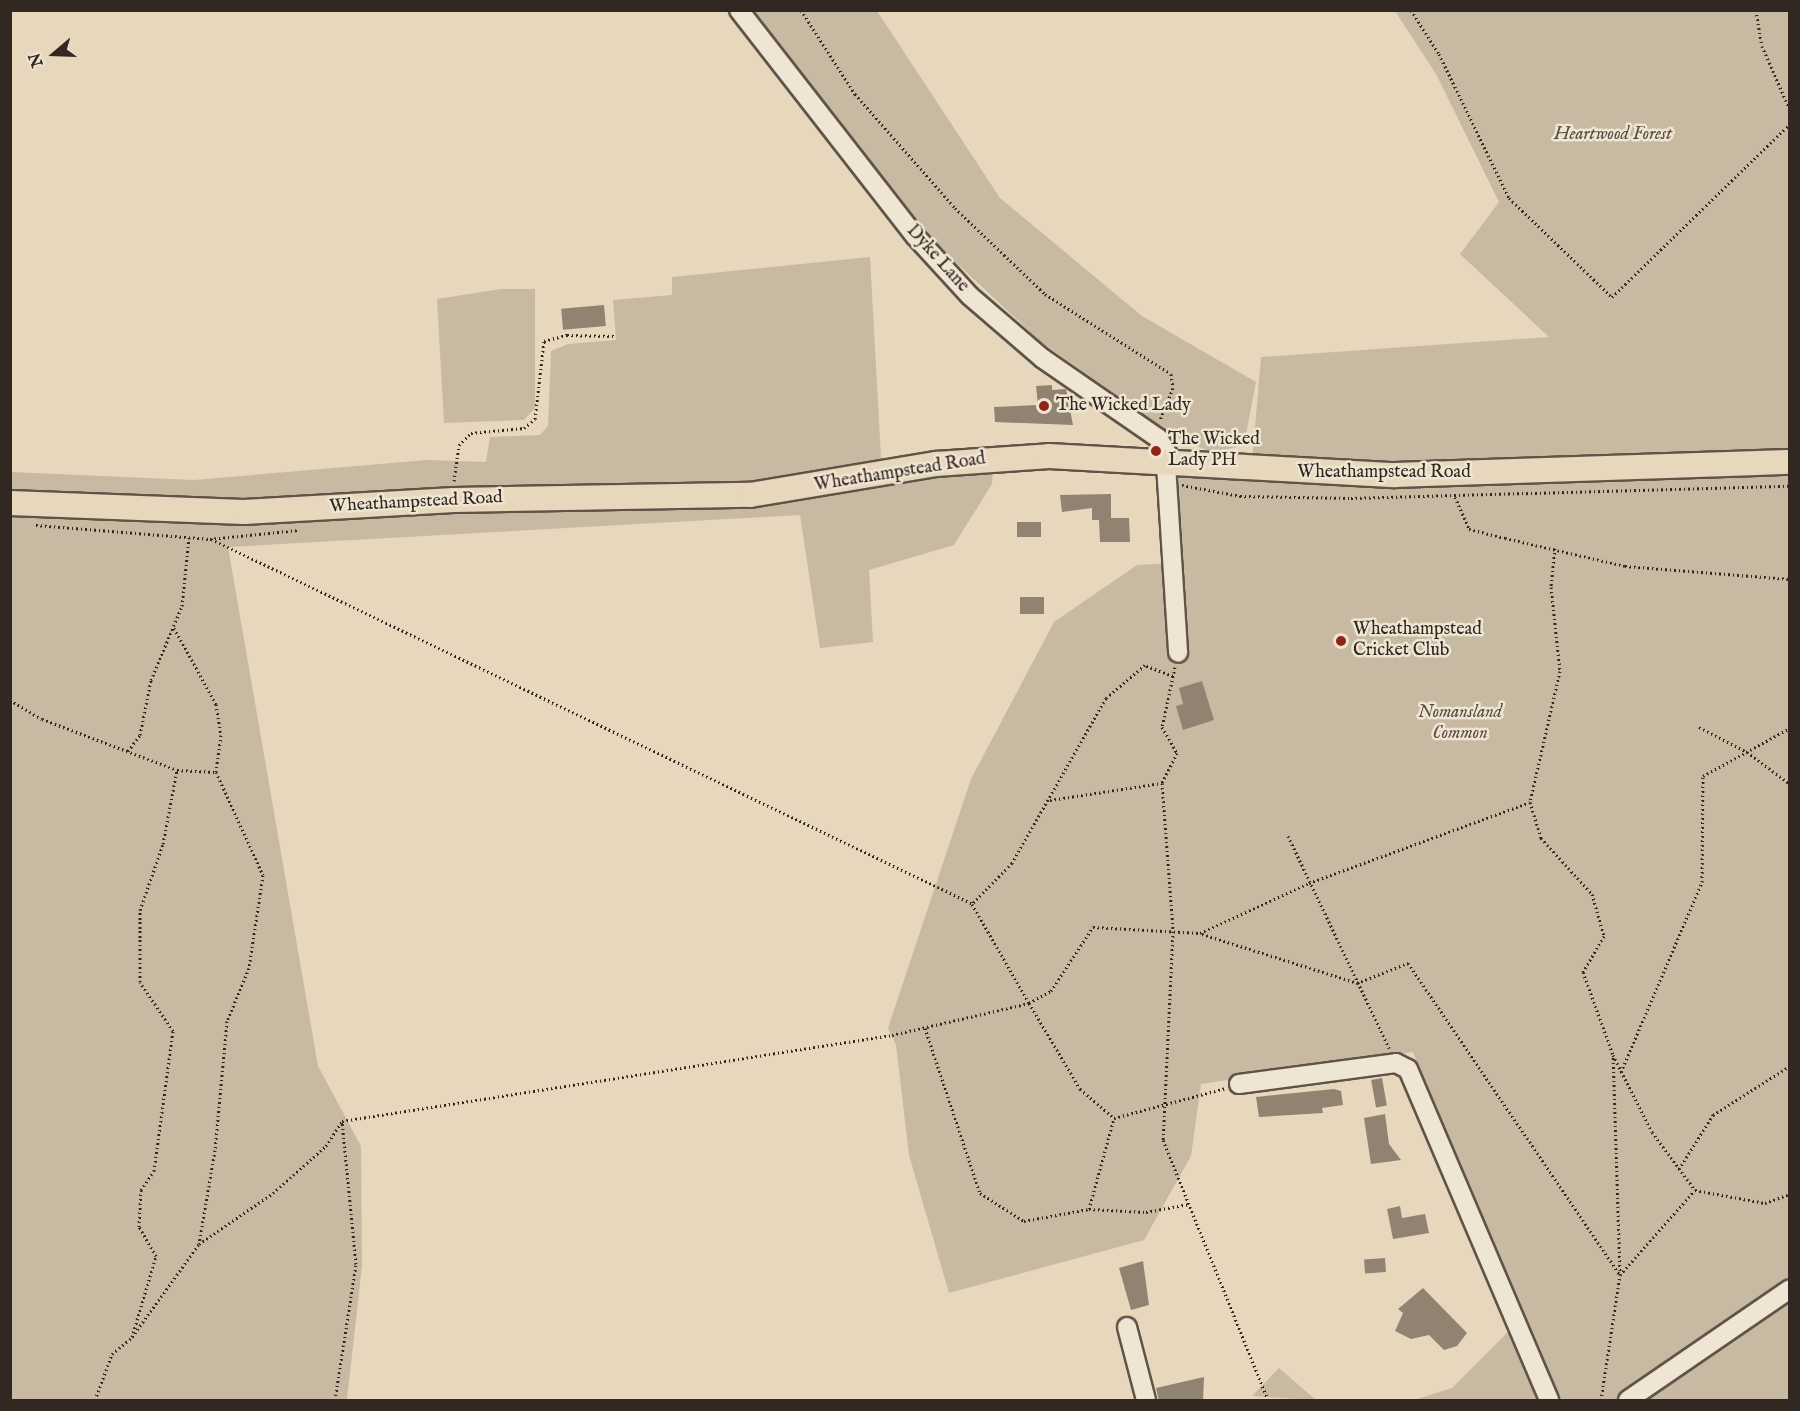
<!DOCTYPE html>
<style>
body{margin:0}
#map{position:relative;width:1800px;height:1411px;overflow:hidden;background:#e7d7bc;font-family:"IM FELL English",serif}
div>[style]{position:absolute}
.green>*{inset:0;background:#c8b9a2}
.building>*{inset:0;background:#918372;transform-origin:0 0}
.path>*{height:3px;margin-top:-1.5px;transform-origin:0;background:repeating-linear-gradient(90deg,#332721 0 1.5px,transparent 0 4.5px)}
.roads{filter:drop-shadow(2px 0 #605348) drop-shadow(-2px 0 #605348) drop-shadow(0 2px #605348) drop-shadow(0 -2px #605348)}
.minor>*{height:18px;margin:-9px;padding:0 9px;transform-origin:9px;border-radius:9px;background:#efe5d3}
.major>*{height:24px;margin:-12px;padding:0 12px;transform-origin:12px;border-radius:12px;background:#e7d7bc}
.dots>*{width:16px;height:16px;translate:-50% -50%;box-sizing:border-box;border:3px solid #efe5d3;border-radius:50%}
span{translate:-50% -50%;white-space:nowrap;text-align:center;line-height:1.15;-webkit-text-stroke:5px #efe5d3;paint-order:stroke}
.park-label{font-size:18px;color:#584c41;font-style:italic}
.street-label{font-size:18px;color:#332721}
.poi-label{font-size:18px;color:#332721}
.left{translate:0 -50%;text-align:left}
.frame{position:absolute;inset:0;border:12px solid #332721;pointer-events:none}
.north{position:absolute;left:24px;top:24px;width:60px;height:60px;-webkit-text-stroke:4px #efe5d3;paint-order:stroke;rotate:251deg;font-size:16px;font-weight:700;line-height:24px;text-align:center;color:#332721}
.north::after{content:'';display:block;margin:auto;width:21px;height:27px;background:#332721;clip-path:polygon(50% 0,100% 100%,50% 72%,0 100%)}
</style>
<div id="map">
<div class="green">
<i style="clip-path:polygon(749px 11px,877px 11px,1000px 198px,1142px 316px,1256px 382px,1244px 445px,1213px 453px,1173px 435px,1041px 342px,933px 241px)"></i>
<i style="clip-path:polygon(1395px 11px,1789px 11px,1789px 1400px,1414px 1400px,1452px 1388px,1520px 1320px,1413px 1052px,1201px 1084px,1191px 1156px,1144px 1240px,949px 1293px,909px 1155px,896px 1045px,888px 1028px,971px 779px,1054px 622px,1137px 565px,1172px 563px,1162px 457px,1252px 462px,1261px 357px,1549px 337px,1460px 254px,1499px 202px,1436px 74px)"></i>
<i style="clip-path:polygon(870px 257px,881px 458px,993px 470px,992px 484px,954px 545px,869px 570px,873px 642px,820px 648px,800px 515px,228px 547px,318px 1066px,361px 1146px,362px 1266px,347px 1400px,11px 1400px,11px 472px,194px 480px,427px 460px,486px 462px,490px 437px,540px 435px,548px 426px,551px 351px,568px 344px,616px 340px,613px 300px,672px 295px,672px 277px)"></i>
<i style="clip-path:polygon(501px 289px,535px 289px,535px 408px,524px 420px,444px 423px,437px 299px)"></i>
<i style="clip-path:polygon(1279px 1368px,1316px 1400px,1252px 1396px)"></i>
</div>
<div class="building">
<i style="left:604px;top:305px;width:21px;height:43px;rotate:85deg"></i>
<i style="clip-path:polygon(1052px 385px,1052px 390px,1066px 389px,1073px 425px,995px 422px,994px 407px,1038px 405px,1036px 386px)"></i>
<i style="clip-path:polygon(1111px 494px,1111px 518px,1129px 518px,1130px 542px,1100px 542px,1099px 520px,1092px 520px,1092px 508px,1062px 512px,1060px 495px)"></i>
<i style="left:1017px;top:522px;width:24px;height:15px"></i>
<i style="left:1044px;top:597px;width:17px;height:24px;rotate:90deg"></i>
<i style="clip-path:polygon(1202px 681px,1214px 720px,1183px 730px,1176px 706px,1183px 704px,1179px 688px)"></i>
<i style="left:1382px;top:1078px;width:28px;height:11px;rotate:80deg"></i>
<i style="clip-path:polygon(1334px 1089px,1341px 1091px,1343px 1105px,1322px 1108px,1323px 1113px,1259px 1117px,1256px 1097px)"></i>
<i style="clip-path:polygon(1385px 1114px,1389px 1144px,1401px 1160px,1371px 1164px,1364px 1118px)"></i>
<i style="clip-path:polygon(1400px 1206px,1402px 1218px,1425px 1214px,1429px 1233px,1393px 1239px,1387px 1209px)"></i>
<i style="left:1385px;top:1258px;width:14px;height:21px;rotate:86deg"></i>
<i style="clip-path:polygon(1143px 1261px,1149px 1305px,1131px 1310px,1119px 1268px)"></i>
<i style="clip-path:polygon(1423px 1288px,1467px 1333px,1457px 1346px,1444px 1350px,1429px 1335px,1411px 1339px,1395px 1331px,1403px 1313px,1398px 1309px)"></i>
<i style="clip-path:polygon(1204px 1377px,1203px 1401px,1159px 1401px,1156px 1388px)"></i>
</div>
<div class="path">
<i style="left:801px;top:10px;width:100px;rotate:57.3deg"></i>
<i style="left:855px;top:94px;width:152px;rotate:48.7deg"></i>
<i style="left:955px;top:208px;width:124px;rotate:43.7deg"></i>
<i style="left:1045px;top:294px;width:149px;rotate:32.4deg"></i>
<i style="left:1171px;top:374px;width:14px;rotate:82deg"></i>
<i style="left:1173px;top:388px;width:35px;rotate:112deg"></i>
<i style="left:1411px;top:10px;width:52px;rotate:57.5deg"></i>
<i style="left:1439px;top:54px;width:160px;rotate:64.1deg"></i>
<i style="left:1509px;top:198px;width:143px;rotate:43.9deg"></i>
<i style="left:1612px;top:297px;width:248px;rotate:-44.2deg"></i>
<i style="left:1756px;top:10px;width:36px;rotate:81deg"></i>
<i style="left:1762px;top:46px;width:70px;rotate:66.4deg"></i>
<i style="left:454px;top:481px;width:36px;rotate:-82deg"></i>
<i style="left:459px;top:445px;width:17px;rotate:-45deg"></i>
<i style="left:471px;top:433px;width:53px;rotate:-5.4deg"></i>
<i style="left:524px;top:428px;width:14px;rotate:-39deg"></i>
<i style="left:535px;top:419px;width:79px;rotate:-83.4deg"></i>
<i style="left:544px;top:341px;width:24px;rotate:-15deg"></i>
<i style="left:567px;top:335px;width:47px;rotate:1.2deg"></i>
<i style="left:1182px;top:485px;width:59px;rotate:10.7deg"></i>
<i style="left:1240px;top:496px;width:111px;rotate:1deg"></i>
<i style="left:1351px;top:498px;width:439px;rotate:-1.6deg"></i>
<i style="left:1455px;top:497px;width:35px;rotate:66deg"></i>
<i style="left:1469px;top:529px;width:37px;rotate:14deg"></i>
<i style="left:1505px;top:538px;width:123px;rotate:13.1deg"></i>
<i style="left:1625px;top:566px;width:166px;rotate:4.5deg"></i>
<i style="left:36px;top:525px;width:175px;rotate:4.6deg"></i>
<i style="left:210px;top:539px;width:89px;rotate:-5.8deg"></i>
<i style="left:211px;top:539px;width:843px;rotate:25.59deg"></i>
<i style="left:1555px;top:548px;width:39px;rotate:96deg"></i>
<i style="left:1551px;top:587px;width:84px;rotate:83.9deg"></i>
<i style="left:1560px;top:671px;width:134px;rotate:102.9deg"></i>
<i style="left:1530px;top:802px;width:38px;rotate:73deg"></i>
<i style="left:1541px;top:838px;width:76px;rotate:47.7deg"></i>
<i style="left:1592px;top:894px;width:44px;rotate:74.1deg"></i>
<i style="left:1604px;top:936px;width:42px;rotate:120.3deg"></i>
<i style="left:1583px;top:972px;width:88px;rotate:70.1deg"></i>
<i style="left:1613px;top:1055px;width:86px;rotate:63.1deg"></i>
<i style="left:1652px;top:1132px;width:72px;rotate:53.4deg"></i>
<i style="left:1695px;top:1190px;width:71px;rotate:10.5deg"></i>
<i style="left:1765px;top:1203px;width:27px;rotate:-20deg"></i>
<i style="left:174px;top:628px;width:87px;rotate:61.1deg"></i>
<i style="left:216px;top:704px;width:31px;rotate:81deg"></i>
<i style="left:221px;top:735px;width:37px;rotate:98deg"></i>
<i style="left:1175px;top:667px;width:61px;rotate:102.2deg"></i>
<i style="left:1162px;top:727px;width:30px;rotate:60deg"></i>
<i style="left:1177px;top:753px;width:34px;rotate:117deg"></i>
<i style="left:1162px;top:783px;width:148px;rotate:85.7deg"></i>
<i style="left:1173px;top:931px;width:209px;rotate:92.7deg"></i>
<i style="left:1163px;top:1140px;width:280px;rotate:68deg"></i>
<i style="left:1173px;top:676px;width:30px;rotate:-159deg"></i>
<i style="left:1145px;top:665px;width:51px;rotate:139.8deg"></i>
<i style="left:1106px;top:698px;width:190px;rotate:119.7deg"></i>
<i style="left:1012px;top:863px;width:57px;rotate:134.3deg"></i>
<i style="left:972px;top:904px;width:114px;rotate:60.1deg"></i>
<i style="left:1029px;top:1003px;width:25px;rotate:-29deg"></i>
<i style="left:1051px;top:991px;width:77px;rotate:-56.7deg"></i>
<i style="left:1093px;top:927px;width:107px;rotate:3.2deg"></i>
<i style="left:1200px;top:933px;width:120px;rotate:-24.6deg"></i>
<i style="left:1309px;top:883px;width:235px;rotate:-20.1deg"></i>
<i style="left:10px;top:700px;width:37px;rotate:31deg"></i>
<i style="left:42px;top:719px;width:144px;rotate:20.7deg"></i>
<i style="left:177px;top:770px;width:39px;rotate:3deg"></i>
<i style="left:216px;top:772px;width:113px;rotate:65.5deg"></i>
<i style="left:263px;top:875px;width:94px;rotate:98.6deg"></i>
<i style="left:249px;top:968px;width:57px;rotate:112.5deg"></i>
<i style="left:227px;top:1021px;width:130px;rotate:95.3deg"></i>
<i style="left:215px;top:1150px;width:95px;rotate:99.7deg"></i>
<i style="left:199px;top:1244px;width:90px;rotate:-34.6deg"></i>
<i style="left:273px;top:1193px;width:71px;rotate:-41.6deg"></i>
<i style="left:326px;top:1146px;width:30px;rotate:-57deg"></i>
<i style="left:342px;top:1121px;width:557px;rotate:-8.89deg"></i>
<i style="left:892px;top:1035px;width:141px;rotate:-13.1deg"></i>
<i style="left:1029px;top:1003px;width:100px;rotate:59.3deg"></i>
<i style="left:1080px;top:1089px;width:45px;rotate:40.5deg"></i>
<i style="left:1699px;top:727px;width:54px;rotate:27.5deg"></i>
<i style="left:1747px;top:752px;width:54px;rotate:36.7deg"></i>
<i style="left:128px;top:751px;width:20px;rotate:-53deg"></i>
<i style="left:140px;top:735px;width:56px;rotate:-78.7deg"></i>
<i style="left:151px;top:680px;width:80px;rotate:-67.3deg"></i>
<i style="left:182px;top:606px;width:69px;rotate:-84.2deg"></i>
<i style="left:1050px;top:800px;width:113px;rotate:-8.6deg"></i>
<i style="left:1288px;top:836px;width:235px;rotate:64.5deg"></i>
<i style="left:1202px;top:934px;width:163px;rotate:17.5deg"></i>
<i style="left:1357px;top:983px;width:55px;rotate:-21.4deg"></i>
<i style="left:1408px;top:963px;width:377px;rotate:55.8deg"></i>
<i style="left:1620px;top:1275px;width:220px;rotate:-91.8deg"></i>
<i style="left:925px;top:1028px;width:174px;rotate:71.6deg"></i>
<i style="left:980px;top:1193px;width:52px;rotate:32.5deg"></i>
<i style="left:1024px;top:1221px;width:66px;rotate:-10.5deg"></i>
<i style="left:1089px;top:1209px;width:57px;rotate:3deg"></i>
<i style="left:1146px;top:1212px;width:44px;rotate:-10.5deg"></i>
<i style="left:1621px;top:1072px;width:207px;rotate:-66.9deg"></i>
<i style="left:1702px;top:882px;width:106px;rotate:-89.5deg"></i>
<i style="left:1703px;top:776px;width:99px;rotate:-28.9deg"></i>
<i style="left:1114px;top:1118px;width:116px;rotate:-15deg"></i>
<i style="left:1679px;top:1169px;width:64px;rotate:-57.8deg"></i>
<i style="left:1713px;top:1115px;width:91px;rotate:-32.5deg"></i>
<i style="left:1089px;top:1209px;width:94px;rotate:-74.6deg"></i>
<i style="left:132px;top:1337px;width:84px;rotate:-73.5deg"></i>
<i style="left:156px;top:1256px;width:34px;rotate:-120deg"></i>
<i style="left:139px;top:1227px;width:37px;rotate:-87deg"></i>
<i style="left:141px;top:1190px;width:23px;rotate:-56deg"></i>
<i style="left:154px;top:1171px;width:141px;rotate:-82.3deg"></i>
<i style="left:173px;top:1031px;width:59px;rotate:-124deg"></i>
<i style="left:140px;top:982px;width:72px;rotate:-90deg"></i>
<i style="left:140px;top:910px;width:70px;rotate:-70.8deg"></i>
<i style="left:163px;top:844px;width:75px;rotate:-79.3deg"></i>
<i style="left:95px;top:1400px;width:49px;rotate:-69.7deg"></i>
<i style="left:112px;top:1354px;width:26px;rotate:-40deg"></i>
<i style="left:132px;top:1337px;width:115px;rotate:-54.2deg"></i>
<i style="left:335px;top:1400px;width:138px;rotate:-81.2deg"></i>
<i style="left:356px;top:1264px;width:144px;rotate:-95.6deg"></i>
<i style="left:1601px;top:1400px;width:126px;rotate:-81.4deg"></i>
<i style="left:1620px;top:1275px;width:113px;rotate:-48.6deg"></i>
</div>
<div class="roads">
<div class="minor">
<i style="left:739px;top:10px;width:286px;rotate:52.1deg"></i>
<i style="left:915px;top:236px;width:81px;rotate:47.5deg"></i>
<i style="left:970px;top:296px;width:95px;rotate:40.7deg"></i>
<i style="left:1042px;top:358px;width:141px;rotate:34.6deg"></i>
<i style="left:1158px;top:438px;width:33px;rotate:59deg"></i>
<i style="left:1166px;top:465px;width:188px;rotate:86.3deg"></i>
<i style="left:1239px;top:1084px;width:158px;rotate:-7.6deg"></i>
<i style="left:1396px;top:1063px;width:13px;rotate:27deg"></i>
<i style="left:1408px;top:1069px;width:360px;rotate:66.9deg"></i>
<i style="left:1127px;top:1327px;width:75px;rotate:75.4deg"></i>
<i style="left:1628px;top:1400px;width:196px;rotate:-34.4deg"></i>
</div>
<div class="major">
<i style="left:10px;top:503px;width:234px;rotate:2.2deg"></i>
<i style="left:244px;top:512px;width:210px;rotate:-3.3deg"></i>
<i style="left:454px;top:500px;width:296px;rotate:-1deg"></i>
<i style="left:750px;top:495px;width:189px;rotate:-9.5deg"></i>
<i style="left:936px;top:464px;width:113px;rotate:-4deg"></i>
<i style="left:1049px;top:456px;width:346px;rotate:3.2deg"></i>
<i style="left:1394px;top:475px;width:396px;rotate:-1.9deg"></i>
</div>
</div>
<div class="dots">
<i style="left:1044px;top:406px;background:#8f2418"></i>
<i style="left:1156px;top:451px;background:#8f2418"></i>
<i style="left:1341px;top:641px;background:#8f2418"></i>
</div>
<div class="park-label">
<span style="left:1613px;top:135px">Heartwood Forest</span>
<span style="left:1460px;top:724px">Nomansland<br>Common</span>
</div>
<div class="street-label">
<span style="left:937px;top:259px;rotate:48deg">Dyke Lane</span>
<span style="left:900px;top:473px;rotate:-9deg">Wheathampstead Road</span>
<span style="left:1384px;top:473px">Wheathampstead Road</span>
<span style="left:416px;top:503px;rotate:-3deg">Wheathampstead Road</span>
</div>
<div class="poi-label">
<span class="left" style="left:1056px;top:406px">The Wicked Lady</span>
<span class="left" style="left:1168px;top:451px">The Wicked<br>Lady PH</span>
<span class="left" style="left:1353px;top:641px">Wheathampstead<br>Cricket Club</span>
</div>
<div class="frame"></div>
<div class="north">N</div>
</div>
